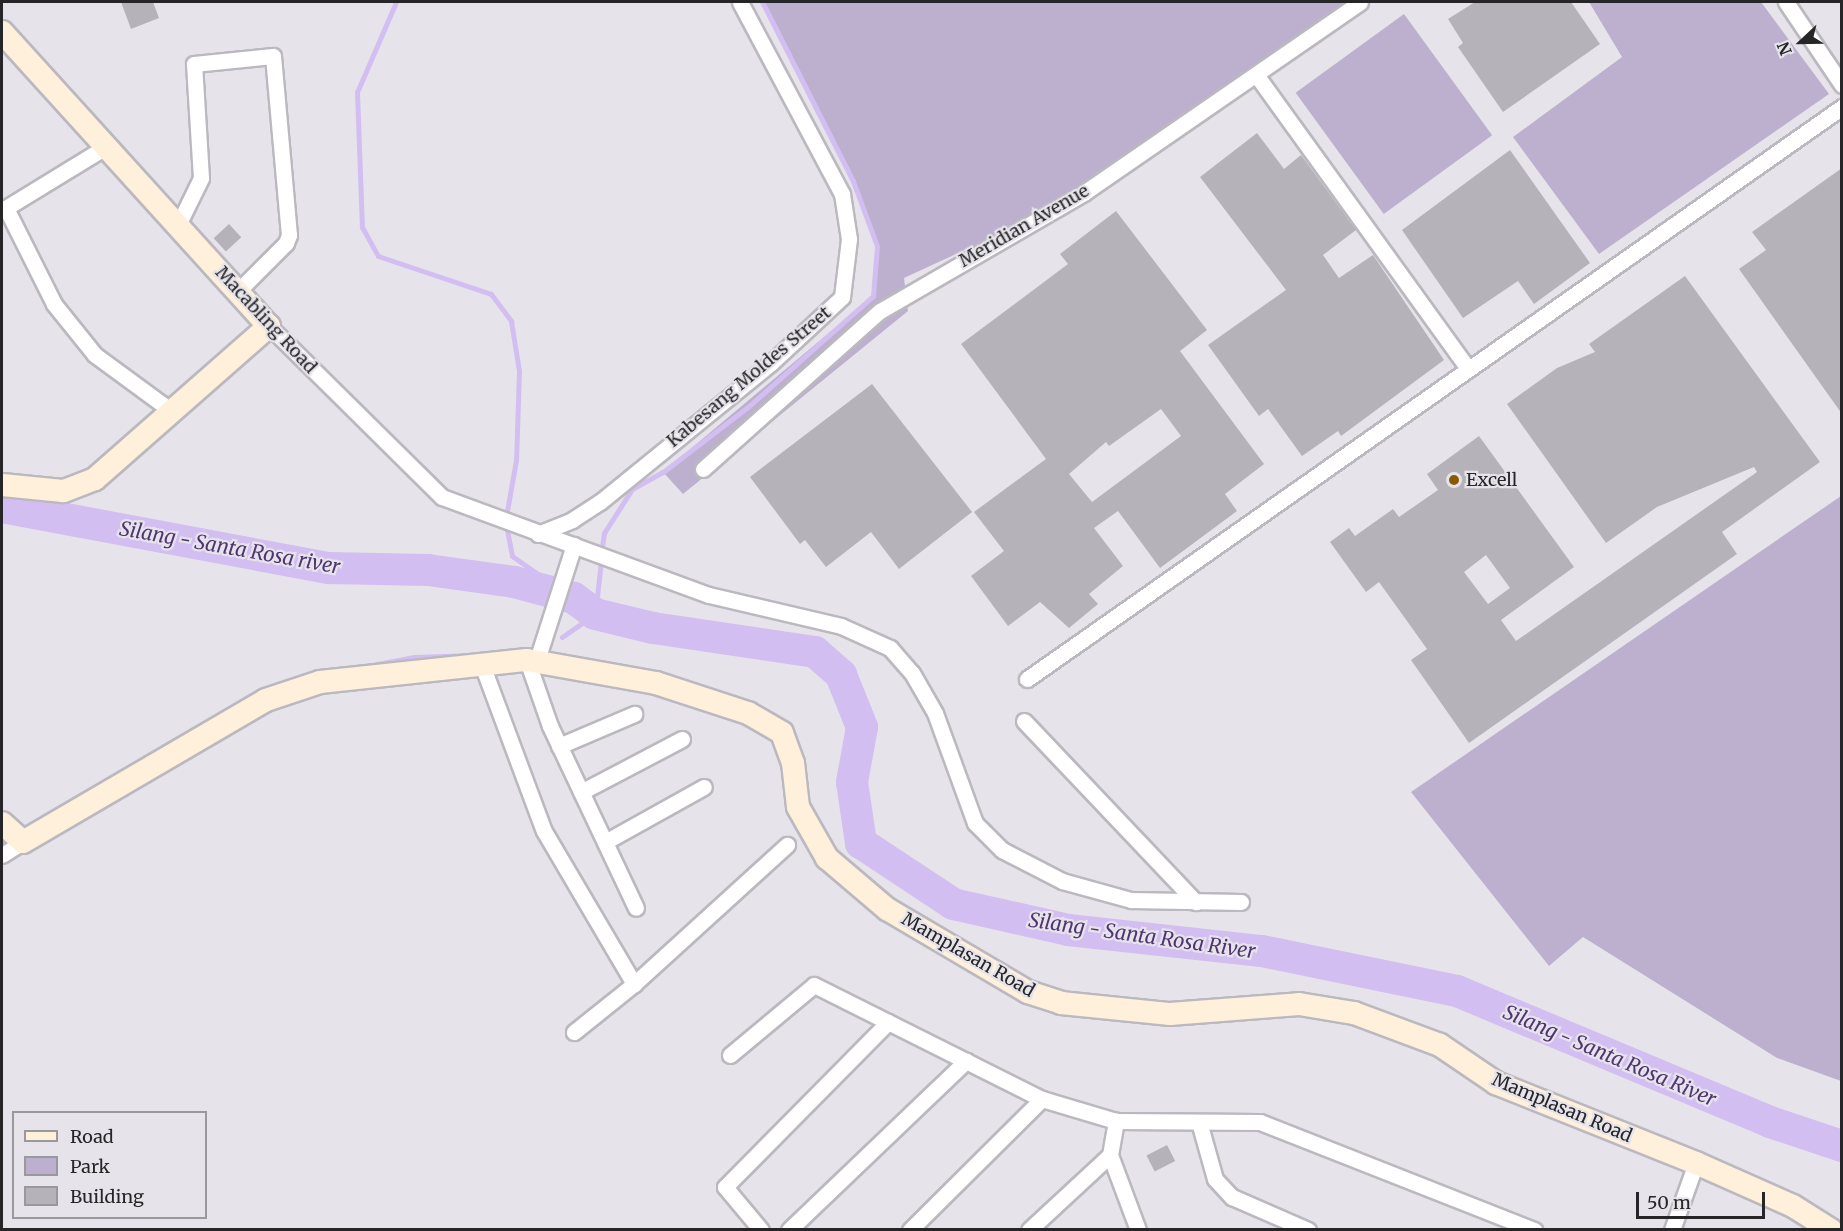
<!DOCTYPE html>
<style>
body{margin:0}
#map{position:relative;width:1843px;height:1231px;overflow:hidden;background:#e6e4ea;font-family:Merriweather,serif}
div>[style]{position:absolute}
.green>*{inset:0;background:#bdb0cf;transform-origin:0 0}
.stream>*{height:5px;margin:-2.5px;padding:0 2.5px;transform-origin:2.5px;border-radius:2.5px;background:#d3bef1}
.river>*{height:32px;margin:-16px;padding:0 16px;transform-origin:16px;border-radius:16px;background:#d3bef1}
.building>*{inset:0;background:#b5b3b9;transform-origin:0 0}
.roads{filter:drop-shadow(2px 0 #bbb8bf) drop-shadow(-2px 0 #bbb8bf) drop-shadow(0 2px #bbb8bf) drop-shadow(0 -2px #bbb8bf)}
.street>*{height:15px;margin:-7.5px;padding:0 7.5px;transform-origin:7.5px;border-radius:7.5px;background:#fff}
.secondary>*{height:22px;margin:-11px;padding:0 11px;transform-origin:11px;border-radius:11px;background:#fff0dc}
.dots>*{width:16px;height:16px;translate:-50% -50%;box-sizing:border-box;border:3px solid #e6e4ea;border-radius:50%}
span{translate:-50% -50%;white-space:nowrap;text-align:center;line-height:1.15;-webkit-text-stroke:4.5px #e6e4ea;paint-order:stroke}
.street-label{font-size:18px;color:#262527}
.poi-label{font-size:18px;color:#262527}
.left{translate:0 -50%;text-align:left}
.water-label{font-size:20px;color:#513572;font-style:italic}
.frame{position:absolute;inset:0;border:3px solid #262527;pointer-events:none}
.legend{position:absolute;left:12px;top:1111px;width:195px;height:108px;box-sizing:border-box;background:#e6e4ea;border:2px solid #99989c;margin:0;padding:8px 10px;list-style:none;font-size:18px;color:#262527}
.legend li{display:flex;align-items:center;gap:12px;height:30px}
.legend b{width:30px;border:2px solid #99989c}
.north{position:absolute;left:1771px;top:12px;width:60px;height:60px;-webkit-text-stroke:4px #e6e4ea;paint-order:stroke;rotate:248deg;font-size:16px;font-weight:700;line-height:24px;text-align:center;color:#262527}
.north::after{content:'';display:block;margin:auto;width:21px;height:27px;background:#262527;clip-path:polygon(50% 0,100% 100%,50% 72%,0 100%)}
.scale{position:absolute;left:1636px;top:1192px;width:129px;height:27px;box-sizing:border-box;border:3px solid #262527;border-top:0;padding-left:8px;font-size:18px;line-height:21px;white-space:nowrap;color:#262527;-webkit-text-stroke:4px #e6e4ea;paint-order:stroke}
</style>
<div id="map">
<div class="green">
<i style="clip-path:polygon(762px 2px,1353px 2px,1086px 194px,904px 278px,908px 311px,683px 494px,663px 472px,873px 296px,877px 246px,853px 181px)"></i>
<i style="clip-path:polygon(1589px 2px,1761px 2px,1829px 94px,1599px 254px,1513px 137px,1622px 57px)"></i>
<i style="left:1404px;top:14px;width:150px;height:134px;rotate:54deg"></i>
<i style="clip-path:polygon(1841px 496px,1841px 1081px,1777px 1058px,1583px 937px,1549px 966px,1411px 792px)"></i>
</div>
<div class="stream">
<i style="left:396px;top:2px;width:98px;rotate:113.4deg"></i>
<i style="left:357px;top:92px;width:135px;rotate:87.9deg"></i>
<i style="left:362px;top:227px;width:33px;rotate:61deg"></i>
<i style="left:378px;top:256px;width:119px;rotate:18.6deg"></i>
<i style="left:491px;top:294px;width:34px;rotate:53deg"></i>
<i style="left:511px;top:321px;width:51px;rotate:80.9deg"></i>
<i style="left:519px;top:371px;width:89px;rotate:91.9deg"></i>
<i style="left:516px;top:460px;width:52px;rotate:100deg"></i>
<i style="left:507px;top:530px;width:26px;rotate:79deg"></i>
<i style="left:512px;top:556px;width:101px;rotate:34.9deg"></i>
<i style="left:602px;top:547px;width:14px;rotate:-82deg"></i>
<i style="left:604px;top:533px;width:52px;rotate:-57.5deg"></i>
<i style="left:632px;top:489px;width:35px;rotate:-29deg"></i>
<i style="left:663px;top:472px;width:108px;rotate:-37.5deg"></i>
<i style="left:749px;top:406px;width:166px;rotate:-41.6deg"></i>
<i style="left:873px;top:296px;width:50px;rotate:-85.4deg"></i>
<i style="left:877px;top:246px;width:69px;rotate:-110.3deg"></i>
<i style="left:853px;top:181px;width:201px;rotate:-116.9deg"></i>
<i style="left:562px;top:637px;width:40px;rotate:-34.9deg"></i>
<i style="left:595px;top:614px;width:53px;rotate:-83.5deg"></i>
<i style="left:362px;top:667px;width:53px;rotate:-10.9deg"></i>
<i style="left:414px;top:657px;width:61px;rotate:-1.9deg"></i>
</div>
<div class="river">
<i style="left:2px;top:507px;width:333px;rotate:10.6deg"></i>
<i style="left:329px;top:568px;width:99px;rotate:1.2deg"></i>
<i style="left:428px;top:570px;width:87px;rotate:7.9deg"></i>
<i style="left:514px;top:582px;width:62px;rotate:14.9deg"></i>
<i style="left:574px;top:598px;width:26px;rotate:37deg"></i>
<i style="left:595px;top:614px;width:60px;rotate:13.6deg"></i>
<i style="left:653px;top:628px;width:164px;rotate:8.4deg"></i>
<i style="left:815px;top:652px;width:35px;rotate:41deg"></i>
<i style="left:841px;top:675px;width:56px;rotate:68deg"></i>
<i style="left:862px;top:727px;width:56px;rotate:100.3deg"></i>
<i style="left:852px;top:782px;width:62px;rotate:81.6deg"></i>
<i style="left:861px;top:843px;width:110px;rotate:33.5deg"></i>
<i style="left:953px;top:904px;width:118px;rotate:12.7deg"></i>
<i style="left:1068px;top:930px;width:195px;rotate:6.2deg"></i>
<i style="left:1262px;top:951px;width:199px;rotate:11.6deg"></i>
<i style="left:1457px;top:991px;width:339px;rotate:22.7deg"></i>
<i style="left:1770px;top:1122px;width:76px;rotate:18.4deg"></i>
</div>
<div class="building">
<i style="clip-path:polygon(121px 2px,153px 2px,159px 18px,131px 29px)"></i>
<i style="clip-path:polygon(1475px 2px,1571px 2px,1600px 44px,1503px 112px,1458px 47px,1463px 43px,1448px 19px)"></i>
<i style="clip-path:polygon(1257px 133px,1284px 169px,1301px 155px,1356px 230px,1323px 255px,1339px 278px,1373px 255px,1444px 360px,1341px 436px,1338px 431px,1302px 456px,1268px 409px,1259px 416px,1208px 345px,1286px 290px,1200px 177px)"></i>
<i style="clip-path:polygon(1510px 150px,1590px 263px,1534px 304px,1518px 281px,1463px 318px,1402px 230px)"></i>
<i style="clip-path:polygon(1842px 168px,1842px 414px,1739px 269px,1766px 250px,1752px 232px)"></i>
<i style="clip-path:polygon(evenodd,1116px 211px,1207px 330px,1180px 351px,1264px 464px,1225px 494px,1237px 511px,1160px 568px,1118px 511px,1094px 528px,1123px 566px,1089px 594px,1098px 604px,1069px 628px,1040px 602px,1008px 626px,971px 576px,1004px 551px,974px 512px,1046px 459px,961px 344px,1068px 264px,1060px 254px,1116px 211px,1161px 409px,1181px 436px,1092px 502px,1069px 474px,1106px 442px,1109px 446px,1161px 409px)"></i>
<i style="left:229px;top:224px;width:18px;height:21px;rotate:47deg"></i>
<i style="clip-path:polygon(evenodd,1685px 276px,1820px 462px,1722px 532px,1737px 554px,1469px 743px,1411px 660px,1427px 649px,1379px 582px,1366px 592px,1330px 542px,1349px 528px,1355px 536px,1393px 509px,1399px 517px,1438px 490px,1427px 474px,1479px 436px,1574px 567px,1501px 620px,1516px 641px,1757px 472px,1754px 467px,1657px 507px,1606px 543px,1507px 404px,1557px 368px,1595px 352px,1589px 344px,1685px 276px,1486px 555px,1510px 588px,1488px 604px,1464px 572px,1486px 555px)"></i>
<i style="clip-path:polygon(872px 384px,972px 512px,899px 569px,871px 532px,826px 567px,805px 540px,800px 544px,750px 477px)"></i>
<i style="left:1167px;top:1145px;width:18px;height:23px;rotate:63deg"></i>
</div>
<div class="roads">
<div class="street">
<i style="left:1786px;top:2px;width:100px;rotate:56deg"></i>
<i style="left:1257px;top:76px;width:361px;rotate:54.2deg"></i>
<i style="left:107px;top:146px;width:119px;rotate:148.5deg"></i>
<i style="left:6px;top:208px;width:107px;rotate:63.4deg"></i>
<i style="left:54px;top:304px;width:65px;rotate:51.2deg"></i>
<i style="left:95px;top:355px;width:97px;rotate:36.2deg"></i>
<i style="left:179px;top:223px;width:50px;rotate:-63.9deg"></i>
<i style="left:201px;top:178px;width:114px;rotate:-93.5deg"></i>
<i style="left:194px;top:64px;width:79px;rotate:-5.8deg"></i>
<i style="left:273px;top:56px;width:180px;rotate:84.9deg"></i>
<i style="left:289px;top:235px;width:9px;rotate:111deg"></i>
<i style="left:286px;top:243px;width:68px;rotate:135deg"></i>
<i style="left:269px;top:326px;width:243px;rotate:44.7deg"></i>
<i style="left:442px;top:497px;width:284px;rotate:20.2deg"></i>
<i style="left:709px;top:595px;width:136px;rotate:13.2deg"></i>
<i style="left:841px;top:626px;width:54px;rotate:24.2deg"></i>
<i style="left:890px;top:648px;width:33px;rotate:49deg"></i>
<i style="left:912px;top:673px;width:46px;rotate:60.1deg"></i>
<i style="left:935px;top:713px;width:117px;rotate:70deg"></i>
<i style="left:975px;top:823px;width:38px;rotate:45deg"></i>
<i style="left:1002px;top:850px;width:68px;rotate:27.3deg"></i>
<i style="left:1062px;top:881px;width:72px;rotate:15.4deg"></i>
<i style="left:1131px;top:900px;width:110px;rotate:1deg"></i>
<i style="left:703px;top:469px;width:237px;rotate:-41.8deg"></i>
<i style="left:880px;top:311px;width:237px;rotate:-30.1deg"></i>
<i style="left:1085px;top:192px;width:334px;rotate:-34.6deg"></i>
<i style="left:538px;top:534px;width:37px;rotate:-22deg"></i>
<i style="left:572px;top:520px;width:33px;rotate:-33deg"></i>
<i style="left:600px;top:502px;width:220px;rotate:-39.1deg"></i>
<i style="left:771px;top:363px;width:97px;rotate:-42.9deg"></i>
<i style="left:842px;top:297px;width:58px;rotate:-83.1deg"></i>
<i style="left:849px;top:239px;width:46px;rotate:-98.8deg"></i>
<i style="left:842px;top:194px;width:217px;rotate:-118deg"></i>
<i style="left:527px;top:660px;width:70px;rotate:70.8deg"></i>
<i style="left:550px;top:726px;width:201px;rotate:64.7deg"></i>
<i style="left:537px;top:660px;width:121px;rotate:-72.2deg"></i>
<i style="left:481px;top:662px;width:180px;rotate:69.6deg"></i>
<i style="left:544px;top:831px;width:178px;rotate:59.5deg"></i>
<i style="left:634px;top:984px;width:77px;rotate:141.3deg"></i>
<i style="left:1027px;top:679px;width:996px;rotate:-35.06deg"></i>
<i style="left:1024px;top:721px;width:250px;rotate:46.5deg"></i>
<i style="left:559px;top:746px;width:82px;rotate:-23.1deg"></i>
<i style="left:581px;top:792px;width:114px;rotate:-27.7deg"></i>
<i style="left:605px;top:842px;width:113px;rotate:-29.1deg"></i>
<i style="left:2px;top:855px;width:25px;rotate:-32deg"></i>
<i style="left:634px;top:984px;width:207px;rotate:-42.3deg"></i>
<i style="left:730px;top:1055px;width:109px;rotate:-39.8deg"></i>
<i style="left:814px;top:985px;width:255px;rotate:26.6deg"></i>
<i style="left:1042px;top:1099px;width:77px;rotate:16.6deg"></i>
<i style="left:1116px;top:1121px;width:144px;rotate:0.4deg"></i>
<i style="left:1260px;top:1122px;width:295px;rotate:21.5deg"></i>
<i style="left:1199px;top:1122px;width:59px;rotate:74.3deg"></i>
<i style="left:1215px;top:1179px;width:25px;rotate:47deg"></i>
<i style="left:1232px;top:1197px;width:83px;rotate:23.5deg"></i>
<i style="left:1110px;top:1155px;width:80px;rotate:69.5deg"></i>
<i style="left:761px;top:1230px;width:56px;rotate:-129.9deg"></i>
<i style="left:725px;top:1187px;width:232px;rotate:-45.3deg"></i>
<i style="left:789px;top:1230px;width:245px;rotate:-43.7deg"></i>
<i style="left:910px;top:1230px;width:186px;rotate:-44.8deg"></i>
<i style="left:1029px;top:1230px;width:110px;rotate:-42.8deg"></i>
<i style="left:1110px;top:1155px;width:35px;rotate:-80deg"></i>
<i style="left:1672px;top:1230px;width:71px;rotate:-70.3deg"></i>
</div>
<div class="secondary">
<i style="left:2px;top:32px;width:397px;rotate:47.8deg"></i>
<i style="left:269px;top:326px;width:232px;rotate:138.7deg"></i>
<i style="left:95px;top:479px;width:34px;rotate:159deg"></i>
<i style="left:63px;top:491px;width:61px;rotate:-174.4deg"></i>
<i style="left:2px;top:823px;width:28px;rotate:42deg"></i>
<i style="left:23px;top:842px;width:281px;rotate:-30.3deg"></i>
<i style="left:266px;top:700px;width:57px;rotate:-18.4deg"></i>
<i style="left:320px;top:682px;width:208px;rotate:-6.1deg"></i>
<i style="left:527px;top:660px;width:131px;rotate:10.1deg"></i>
<i style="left:656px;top:683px;width:97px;rotate:18.1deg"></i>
<i style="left:748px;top:713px;width:39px;rotate:30deg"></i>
<i style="left:782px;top:733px;width:32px;rotate:70deg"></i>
<i style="left:793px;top:763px;width:44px;rotate:83.5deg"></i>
<i style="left:798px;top:807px;width:59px;rotate:60.4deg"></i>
<i style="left:827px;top:858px;width:79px;rotate:40.4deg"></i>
<i style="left:887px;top:909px;width:164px;rotate:30.5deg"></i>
<i style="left:1028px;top:992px;width:35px;rotate:18deg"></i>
<i style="left:1061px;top:1003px;width:110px;rotate:5.8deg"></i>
<i style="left:1170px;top:1014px;width:129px;rotate:-4.4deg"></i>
<i style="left:1299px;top:1004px;width:56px;rotate:9.3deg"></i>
<i style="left:1354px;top:1013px;width:92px;rotate:20.4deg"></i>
<i style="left:1440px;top:1045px;width:68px;rotate:34.2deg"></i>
<i style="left:1496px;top:1083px;width:215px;rotate:21.8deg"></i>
<i style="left:1696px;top:1163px;width:106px;rotate:23.9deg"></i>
<i style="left:1793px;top:1206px;width:45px;rotate:32.3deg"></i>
</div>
</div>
<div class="dots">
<i style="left:1454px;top:480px;background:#895b00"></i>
</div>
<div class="street-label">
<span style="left:1024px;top:226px;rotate:-30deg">Meridian Avenue</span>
<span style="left:266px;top:320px;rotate:47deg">Macabling Road</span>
<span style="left:749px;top:377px;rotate:-40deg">Kabesang Moldes Street</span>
<span style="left:968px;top:955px;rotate:30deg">Mamplasan Road</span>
<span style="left:1562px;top:1108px;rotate:23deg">Mamplasan Road</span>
</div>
<div class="poi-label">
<span class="left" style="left:1466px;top:480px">Excell</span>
</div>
<div class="water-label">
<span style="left:230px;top:547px;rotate:10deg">Silang - Santa Rosa river</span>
<span style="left:1142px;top:935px;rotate:8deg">Silang - Santa Rosa River</span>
<span style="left:1610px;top:1055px;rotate:23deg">Silang - Santa Rosa River</span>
</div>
<div class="frame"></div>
<ul class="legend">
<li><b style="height:8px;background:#fff0dc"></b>Road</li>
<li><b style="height:16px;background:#bdb0cf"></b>Park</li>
<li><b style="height:16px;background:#b5b3b9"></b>Building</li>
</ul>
<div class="north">N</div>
<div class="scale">50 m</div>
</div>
